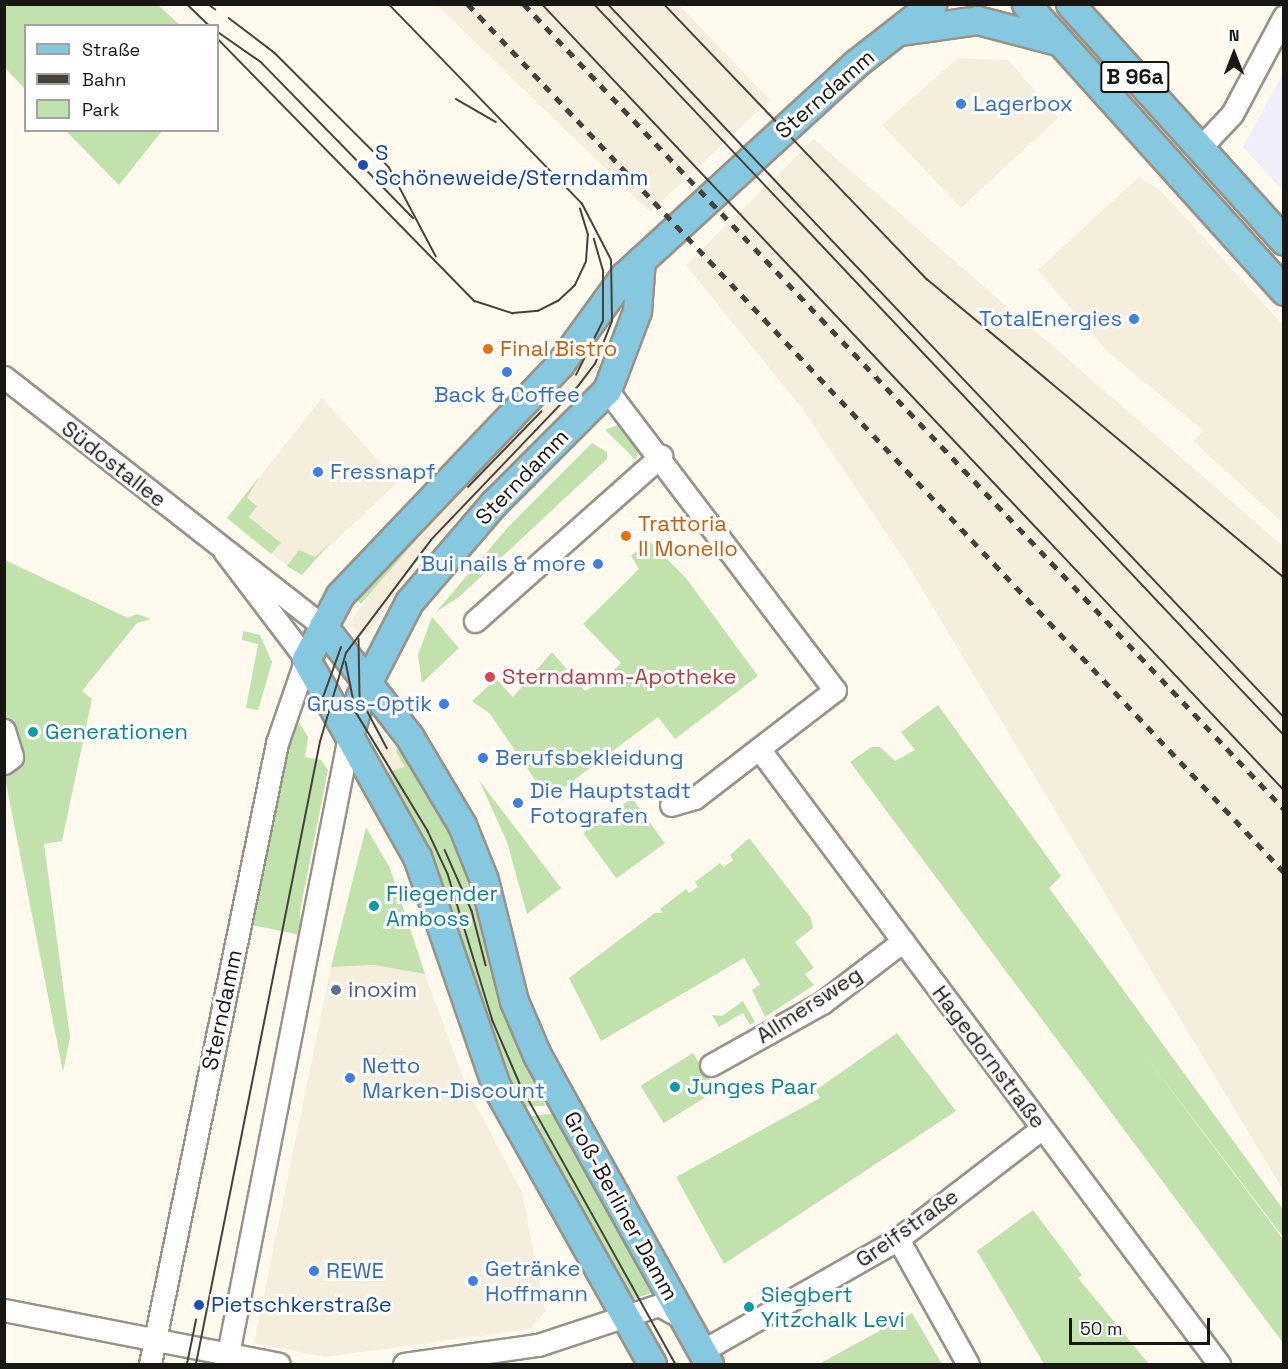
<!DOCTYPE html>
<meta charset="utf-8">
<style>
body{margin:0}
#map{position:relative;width:1288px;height:1369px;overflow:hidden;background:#fff9ee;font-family:"Space Grotesk",sans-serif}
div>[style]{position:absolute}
.built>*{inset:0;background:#f6eedc}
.education>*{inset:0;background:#efeefb}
.green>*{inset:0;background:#c1e2ad;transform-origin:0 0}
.roads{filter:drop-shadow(2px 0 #989389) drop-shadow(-2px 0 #989389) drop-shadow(0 2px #989389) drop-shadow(0 -2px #989389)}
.minor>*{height:21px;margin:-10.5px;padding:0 10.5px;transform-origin:10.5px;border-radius:10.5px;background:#fff}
.major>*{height:27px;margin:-13.5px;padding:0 13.5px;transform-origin:13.5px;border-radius:13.5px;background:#85c8df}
.tram>*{height:1.5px;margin:-0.75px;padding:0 0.75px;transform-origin:0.75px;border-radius:0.75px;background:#45423d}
.rail>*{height:4.5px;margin-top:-2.25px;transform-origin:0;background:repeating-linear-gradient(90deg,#45423d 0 8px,transparent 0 16px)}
.dots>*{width:16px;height:16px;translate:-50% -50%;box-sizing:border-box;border:3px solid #fff;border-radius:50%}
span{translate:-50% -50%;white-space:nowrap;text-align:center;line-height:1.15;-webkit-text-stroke:6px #fff;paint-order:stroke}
.shield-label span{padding:2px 4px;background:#fff;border:2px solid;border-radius:4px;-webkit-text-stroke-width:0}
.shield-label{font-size:21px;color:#191714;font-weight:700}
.street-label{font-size:22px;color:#191714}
.shop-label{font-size:22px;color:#366cbe}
.left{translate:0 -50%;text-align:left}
.right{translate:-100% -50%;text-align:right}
.transit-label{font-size:22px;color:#164399}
.food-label{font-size:22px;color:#c56008}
.health-label{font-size:22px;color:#be3a42}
.culture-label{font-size:22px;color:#0d838f}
.service-label{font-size:22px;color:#4e5e75}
.frame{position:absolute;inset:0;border:6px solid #191714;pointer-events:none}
.legend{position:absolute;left:24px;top:24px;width:195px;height:108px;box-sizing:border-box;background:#fff;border:2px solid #a3a2a1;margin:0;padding:8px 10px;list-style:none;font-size:18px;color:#191714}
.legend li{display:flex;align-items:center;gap:12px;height:30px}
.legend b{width:30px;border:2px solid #a3a2a1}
.north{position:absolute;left:1204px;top:24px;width:60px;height:60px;-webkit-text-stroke:4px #fff;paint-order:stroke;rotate:0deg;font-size:16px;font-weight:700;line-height:24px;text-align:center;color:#191714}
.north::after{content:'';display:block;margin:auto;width:21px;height:27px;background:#191714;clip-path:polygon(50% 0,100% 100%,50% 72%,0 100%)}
.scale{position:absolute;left:1069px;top:1318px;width:141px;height:27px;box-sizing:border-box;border:3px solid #191714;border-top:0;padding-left:8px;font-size:18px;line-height:21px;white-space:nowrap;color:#191714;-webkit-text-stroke:4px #fff;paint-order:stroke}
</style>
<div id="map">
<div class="built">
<i style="clip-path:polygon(437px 5px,679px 5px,770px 100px,650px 212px)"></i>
<i style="clip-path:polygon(958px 58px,1008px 60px,1058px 118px,961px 208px,882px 125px)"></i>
<i style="clip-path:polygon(814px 139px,1283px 546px,1283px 1190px,907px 564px,804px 411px,686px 265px)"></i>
<i style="clip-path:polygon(1139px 177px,1160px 190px,1283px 325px,1283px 523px,1193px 441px,1204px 431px,1107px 351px,1038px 270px)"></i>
<i style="clip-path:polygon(592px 342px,604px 355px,599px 368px,419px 559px,367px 636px,348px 625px,390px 566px,567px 380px)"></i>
<i style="clip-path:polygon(322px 398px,398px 482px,299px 575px,227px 518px)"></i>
<i style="clip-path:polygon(380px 729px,405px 767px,390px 776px,374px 750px)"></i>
<i style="clip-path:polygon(374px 965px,425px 974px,467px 1088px,522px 1193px,545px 1311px,530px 1329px,325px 1357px,254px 1343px,331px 967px)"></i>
</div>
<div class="education">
<i style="clip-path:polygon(1283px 73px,1284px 187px,1281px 189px,1243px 147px)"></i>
</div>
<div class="green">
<i style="clip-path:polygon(4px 5px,158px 5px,180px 25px,26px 26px,25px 89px,5px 68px)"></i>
<i style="clip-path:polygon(66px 131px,162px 131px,119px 185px)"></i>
<i style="clip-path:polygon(581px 349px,586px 354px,567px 380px,461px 488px,361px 604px,356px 600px)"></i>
<i style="clip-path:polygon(623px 423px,640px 446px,636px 460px,605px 430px)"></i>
<i style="clip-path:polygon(592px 443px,607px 452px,607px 459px,459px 597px,436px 612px,509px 526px)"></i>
<i style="clip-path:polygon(259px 477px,247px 498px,257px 506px,249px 517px,281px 543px,271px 554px,227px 518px)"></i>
<i style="clip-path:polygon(649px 541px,686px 578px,758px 676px,675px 739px,658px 717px,554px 795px,547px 786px,542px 790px,490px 714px,472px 701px,496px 679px,513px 697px,552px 652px,585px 691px,603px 681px,621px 663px,583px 624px,639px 569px,631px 556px)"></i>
<i style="clip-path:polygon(331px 542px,302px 575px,287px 566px,299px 550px,315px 557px)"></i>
<i style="clip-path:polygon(5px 560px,128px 618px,137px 614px,151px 619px,137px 623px,82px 691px,92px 699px,62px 841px,44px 844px,70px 1037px,63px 1072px,5px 778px)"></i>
<i style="clip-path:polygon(432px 617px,459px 648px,422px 683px,418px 655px)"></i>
<i style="clip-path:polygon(243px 631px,260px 635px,272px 662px,258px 710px,246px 708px,258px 644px,242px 640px)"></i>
<i style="clip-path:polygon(938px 705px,1061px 876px,1049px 888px,1283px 1209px,1283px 1237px,1144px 1054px,1283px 1239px,1283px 1343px,850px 762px,871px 747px,880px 747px,895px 761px,915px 750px,901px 732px)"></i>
<i style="clip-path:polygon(292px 711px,308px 737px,305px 757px,321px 760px,328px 770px,300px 911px,301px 935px,246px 924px)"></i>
<i style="clip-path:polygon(399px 743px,446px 822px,474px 889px,545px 1106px,517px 1107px,385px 783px,388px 772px,405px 767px,396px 752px)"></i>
<i style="clip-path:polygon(479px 780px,561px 888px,527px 914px,507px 842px)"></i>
<i style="left:632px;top:798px;width:56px;height:60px;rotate:54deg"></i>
<i style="clip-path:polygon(366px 827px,390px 868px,425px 974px,374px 965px,331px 967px)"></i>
<i style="clip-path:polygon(749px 838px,811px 918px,813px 928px,795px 942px,814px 968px,805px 974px,814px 985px,765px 1017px,752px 990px,760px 985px,744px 958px,601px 1041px,569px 978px,655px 913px,663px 913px,660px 909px,686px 889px,689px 893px,698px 887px,695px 882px,720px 863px,724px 867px,733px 860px,730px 855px)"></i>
<i style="clip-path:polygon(743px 1001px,755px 1022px,750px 1025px,743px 1013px,719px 1027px,712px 1015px,722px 1016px)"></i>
<i style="clip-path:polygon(897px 1033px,956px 1111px,724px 1264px,676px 1177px,820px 1098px,816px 1090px)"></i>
<i style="left:693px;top:1053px;width:44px;height:62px;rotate:58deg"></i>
<i style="clip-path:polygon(559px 1113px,657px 1291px,627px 1301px,533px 1135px,540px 1130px,532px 1116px)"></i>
<i style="clip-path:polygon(1033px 1210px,1082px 1275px,1078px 1278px,1149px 1364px,1044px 1364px,977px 1251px)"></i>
<i style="clip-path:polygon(912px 1313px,942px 1364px,819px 1364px)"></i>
</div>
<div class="roads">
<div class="minor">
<i style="left:1199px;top:149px;width:48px;rotate:-46.7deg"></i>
<i style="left:1232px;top:114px;width:111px;rotate:-62deg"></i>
<i style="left:4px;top:377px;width:405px;rotate:38deg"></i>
<i style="left:607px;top:390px;width:377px;rotate:52.8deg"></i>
<i style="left:835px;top:690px;width:177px;rotate:142.4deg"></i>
<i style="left:695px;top:798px;width:25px;rotate:164deg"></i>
<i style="left:475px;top:621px;width:249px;rotate:-41.6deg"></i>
<i style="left:4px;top:730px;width:28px;rotate:73deg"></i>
<i style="left:12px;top:757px;width:10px;rotate:143deg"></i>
<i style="left:760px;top:750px;width:767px;rotate:53.22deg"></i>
<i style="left:711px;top:1065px;width:127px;rotate:-29.2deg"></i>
<i style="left:822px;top:1003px;width:102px;rotate:-37.4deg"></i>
<i style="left:898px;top:1239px;width:143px;rotate:60.8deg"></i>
<i style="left:4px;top:1310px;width:280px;rotate:11.1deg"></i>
<i style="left:702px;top:1351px;width:226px;rotate:-29.7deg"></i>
<i style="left:898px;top:1239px;width:182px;rotate:-37.6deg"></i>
<i style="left:150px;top:1364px;width:634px;rotate:-78.44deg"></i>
<i style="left:277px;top:743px;width:89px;rotate:-71deg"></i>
<i style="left:306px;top:659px;width:136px;rotate:-127.2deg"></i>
<i style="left:226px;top:1364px;width:640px;rotate:-78.92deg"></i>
<i style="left:404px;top:1364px;width:135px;rotate:-8.1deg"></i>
<i style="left:538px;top:1345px;width:127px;rotate:-18.3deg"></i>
<i style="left:659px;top:1305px;width:29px;rotate:29deg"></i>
</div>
<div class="major">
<i style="left:1026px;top:4px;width:386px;rotate:48deg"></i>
<i style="left:1070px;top:4px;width:319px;rotate:47.9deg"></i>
<i style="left:901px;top:31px;width:77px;rotate:-8.2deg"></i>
<i style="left:977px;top:20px;width:80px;rotate:14.6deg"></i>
<i style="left:323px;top:626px;width:140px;rotate:52deg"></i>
<i style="left:409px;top:736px;width:104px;rotate:59.2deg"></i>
<i style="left:462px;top:825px;width:59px;rotate:68.2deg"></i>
<i style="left:484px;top:880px;width:125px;rotate:76.1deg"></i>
<i style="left:514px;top:1001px;width:59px;rotate:66.9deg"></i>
<i style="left:537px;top:1055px;width:354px;rotate:60.9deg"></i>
<i style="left:349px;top:736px;width:41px;rotate:-74.2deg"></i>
<i style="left:360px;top:697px;width:107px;rotate:-62.7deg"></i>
<i style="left:409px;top:602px;width:130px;rotate:-49.4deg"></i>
<i style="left:494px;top:503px;width:160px;rotate:-45deg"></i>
<i style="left:607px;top:390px;width:85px;rotate:-69.2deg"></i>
<i style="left:637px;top:311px;width:51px;rotate:-85.5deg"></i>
<i style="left:652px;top:1364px;width:319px;rotate:-119.3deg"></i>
<i style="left:496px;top:1086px;width:242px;rotate:-109deg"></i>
<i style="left:417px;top:857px;width:227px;rotate:-119.3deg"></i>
<i style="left:306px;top:659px;width:72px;rotate:-62deg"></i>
<i style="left:340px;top:595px;width:319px;rotate:-46.4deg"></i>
<i style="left:560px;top:364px;width:109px;rotate:-54deg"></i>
<i style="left:624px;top:276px;width:314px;rotate:-42.5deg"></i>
<i style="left:855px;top:64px;width:98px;rotate:-37.9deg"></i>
</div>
</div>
<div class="tram">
<i style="left:187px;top:4px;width:32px;rotate:44deg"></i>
<i style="left:208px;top:4px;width:9px;rotate:36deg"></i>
<i style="left:542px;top:4px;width:1081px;rotate:46.65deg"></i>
<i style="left:594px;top:4px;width:1005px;rotate:46.65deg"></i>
<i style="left:608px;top:4px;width:983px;rotate:46.53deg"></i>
<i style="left:664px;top:4px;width:381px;rotate:46.3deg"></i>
<i style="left:927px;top:279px;width:465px;rotate:39.9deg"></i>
<i style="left:229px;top:18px;width:58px;rotate:37.3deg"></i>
<i style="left:275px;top:53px;width:161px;rotate:45deg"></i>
<i style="left:389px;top:167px;width:101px;rotate:62.2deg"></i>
<i style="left:218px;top:32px;width:52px;rotate:34.9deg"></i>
<i style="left:261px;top:62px;width:218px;rotate:45.7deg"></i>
<i style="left:218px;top:39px;width:367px;rotate:45.6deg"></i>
<i style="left:475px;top:301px;width:40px;rotate:18deg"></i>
<i style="left:513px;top:313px;width:25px;rotate:-5deg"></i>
<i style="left:538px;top:311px;width:22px;rotate:-27deg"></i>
<i style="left:558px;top:301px;width:23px;rotate:-43deg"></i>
<i style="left:575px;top:285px;width:26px;rotate:-65deg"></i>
<i style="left:586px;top:261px;width:26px;rotate:-86deg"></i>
<i style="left:588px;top:235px;width:27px;rotate:-107deg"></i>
<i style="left:456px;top:99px;width:46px;rotate:29.9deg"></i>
<i style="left:576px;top:375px;width:60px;rotate:-63.4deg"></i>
<i style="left:603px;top:321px;width:50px;rotate:-90deg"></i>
<i style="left:603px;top:271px;width:33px;rotate:-106deg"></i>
<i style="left:468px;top:487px;width:105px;rotate:-45.8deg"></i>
<i style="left:359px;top:639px;width:58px;rotate:89deg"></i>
<i style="left:360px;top:697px;width:58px;rotate:62.1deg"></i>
<i style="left:346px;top:662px;width:51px;rotate:78.7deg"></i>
<i style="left:356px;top:712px;width:139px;rotate:58.8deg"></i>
<i style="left:428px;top:831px;width:47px;rotate:65.1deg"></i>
<i style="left:448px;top:874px;width:154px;rotate:73deg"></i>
<i style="left:493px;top:1021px;width:71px;rotate:66.7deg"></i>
<i style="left:521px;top:1086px;width:318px;rotate:60.9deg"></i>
<i style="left:321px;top:703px;width:59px;rotate:-70.3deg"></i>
<i style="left:445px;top:850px;width:67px;rotate:66.1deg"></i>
<i style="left:472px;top:911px;width:56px;rotate:75.5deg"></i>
<i style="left:187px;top:1364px;width:45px;rotate:-78.4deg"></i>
<i style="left:196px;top:1364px;width:634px;rotate:-78.73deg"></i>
<i style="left:320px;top:742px;width:93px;rotate:-73.7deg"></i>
<i style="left:346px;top:653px;width:141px;rotate:-53deg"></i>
<i style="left:431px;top:540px;width:214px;rotate:-46.3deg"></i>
<i style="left:579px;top:385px;width:26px;rotate:-53deg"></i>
<i style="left:595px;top:364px;width:46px;rotate:-68.4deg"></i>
<i style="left:612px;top:321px;width:61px;rotate:-90.9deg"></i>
<i style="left:611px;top:260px;width:63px;rotate:-117.4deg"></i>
<i style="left:582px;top:204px;width:279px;rotate:-134.1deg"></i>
</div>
<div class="rail">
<i style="left:468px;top:4px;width:1191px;rotate:46.77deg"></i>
<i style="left:524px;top:4px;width:1107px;rotate:46.65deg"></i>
</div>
<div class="dots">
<i style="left:961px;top:104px;background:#3f7fe0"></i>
<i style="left:363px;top:165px;background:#1a4fb4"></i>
<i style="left:1134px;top:319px;background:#3f7fe0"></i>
<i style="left:488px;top:349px;background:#e8710a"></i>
<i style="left:507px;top:372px;background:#3f7fe0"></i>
<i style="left:318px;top:472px;background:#3f7fe0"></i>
<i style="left:626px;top:536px;background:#e8710a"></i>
<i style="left:598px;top:564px;background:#3f7fe0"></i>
<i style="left:490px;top:677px;background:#e0444e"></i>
<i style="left:444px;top:704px;background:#3f7fe0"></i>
<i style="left:33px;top:732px;background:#0f9aa8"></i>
<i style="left:483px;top:758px;background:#3f7fe0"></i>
<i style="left:518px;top:803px;background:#3f7fe0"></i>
<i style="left:374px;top:906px;background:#0f9aa8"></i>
<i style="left:336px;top:990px;background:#5c6f8a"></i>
<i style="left:350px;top:1078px;background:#3f7fe0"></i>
<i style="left:675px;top:1087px;background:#0f9aa8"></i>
<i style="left:314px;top:1271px;background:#3f7fe0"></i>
<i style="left:473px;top:1281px;background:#3f7fe0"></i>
<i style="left:199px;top:1305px;background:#1a4fb4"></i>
<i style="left:749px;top:1307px;background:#0f9aa8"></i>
</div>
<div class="shield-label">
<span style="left:1135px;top:77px">B 96a</span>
</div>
<div class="street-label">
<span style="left:825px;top:94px;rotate:-41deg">Sterndamm</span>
<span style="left:114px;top:464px;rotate:38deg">Südostallee</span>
<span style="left:522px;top:477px;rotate:-46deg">Sterndamm</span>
<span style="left:809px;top:1005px;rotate:-33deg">Allmersweg</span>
<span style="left:222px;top:1010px;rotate:-78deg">Sterndamm</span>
<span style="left:989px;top:1057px;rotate:53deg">Hagedornstraße</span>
<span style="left:621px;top:1206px;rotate:61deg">Groß-Berliner Damm</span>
<span style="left:907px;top:1228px;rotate:-35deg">Greifstraße</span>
</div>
<div class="shop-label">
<span class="left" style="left:973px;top:104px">Lagerbox</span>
<span class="right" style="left:1122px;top:319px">TotalEnergies</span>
<span style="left:507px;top:395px">Back &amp; Coffee</span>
<span class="left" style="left:330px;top:472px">Fressnapf</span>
<span class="right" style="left:586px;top:564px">Bui nails &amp; more</span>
<span class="right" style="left:432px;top:704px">Gruss-Optik</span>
<span class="left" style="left:495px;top:758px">Berufsbekleidung</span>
<span class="left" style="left:530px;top:803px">Die Hauptstadt<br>Fotografen</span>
<span class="left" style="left:362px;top:1078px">Netto<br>Marken-Discount</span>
<span class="left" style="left:485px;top:1281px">Getränke<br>Hoffmann</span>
<span class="left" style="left:326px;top:1271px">REWE</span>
</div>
<div class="transit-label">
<span class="left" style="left:375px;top:165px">S<br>Schöneweide/Sterndamm</span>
<span class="left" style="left:211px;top:1305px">Pietschkerstraße</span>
</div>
<div class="food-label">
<span class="left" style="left:500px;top:349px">Final Bistro</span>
<span class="left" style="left:638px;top:536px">Trattoria<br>Il Monello</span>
</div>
<div class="health-label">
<span class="left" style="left:502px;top:677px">Sterndamm-Apotheke</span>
</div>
<div class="culture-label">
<span class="left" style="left:45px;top:732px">Generationen</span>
<span class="left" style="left:386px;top:906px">Fliegender<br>Amboss</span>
<span class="left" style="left:687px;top:1087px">Junges Paar</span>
<span class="left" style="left:761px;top:1307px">Siegbert<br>Yitzchalk Levi</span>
</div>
<div class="service-label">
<span class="left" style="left:348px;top:990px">inoxim</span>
</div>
<div class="frame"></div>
<ul class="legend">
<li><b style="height:8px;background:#85c8df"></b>Straße</li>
<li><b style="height:8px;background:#45423d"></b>Bahn</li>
<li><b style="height:16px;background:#c1e2ad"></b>Park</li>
</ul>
<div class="north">N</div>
<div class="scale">50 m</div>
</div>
